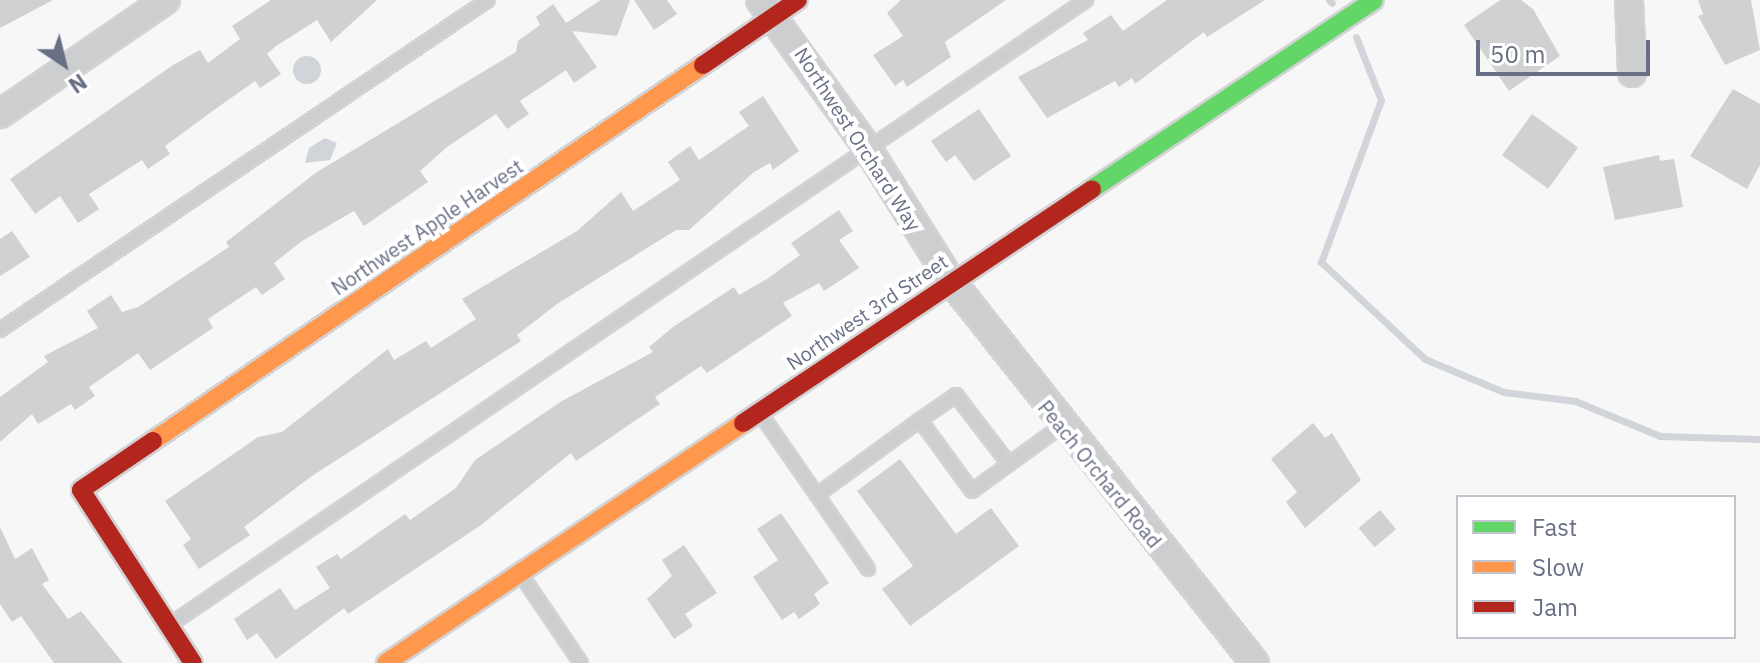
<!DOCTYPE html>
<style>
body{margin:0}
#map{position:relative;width:1760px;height:663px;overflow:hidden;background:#f7f7f7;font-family:"IBM Plex Sans",sans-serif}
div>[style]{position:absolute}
.water>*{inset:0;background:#d1d5da}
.round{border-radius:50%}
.stream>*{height:7px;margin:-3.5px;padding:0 3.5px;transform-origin:3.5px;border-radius:3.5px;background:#d1d5da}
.building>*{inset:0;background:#d0d1d3;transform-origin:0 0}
.roads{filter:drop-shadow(2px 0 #d3d3d5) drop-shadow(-2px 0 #d3d3d5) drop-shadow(0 2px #d3d3d5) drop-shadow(0 -2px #d3d3d5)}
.lane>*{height:12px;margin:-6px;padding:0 6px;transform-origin:6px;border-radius:6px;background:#cdced0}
.street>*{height:26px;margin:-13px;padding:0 13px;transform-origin:13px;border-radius:13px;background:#cdced0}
.fast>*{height:18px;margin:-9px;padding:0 9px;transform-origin:9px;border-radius:9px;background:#63d668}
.slow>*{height:18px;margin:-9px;padding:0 9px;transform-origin:9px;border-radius:9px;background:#ff974d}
.jam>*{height:18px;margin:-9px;padding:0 9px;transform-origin:9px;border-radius:9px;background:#b3261e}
span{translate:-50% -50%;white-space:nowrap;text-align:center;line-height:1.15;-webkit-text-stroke:8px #fff;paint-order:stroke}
.street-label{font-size:20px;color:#696f85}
.legend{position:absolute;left:1456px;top:495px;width:280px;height:144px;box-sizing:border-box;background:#fff;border:2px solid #c3c5ce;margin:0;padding:10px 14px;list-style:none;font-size:24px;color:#696f85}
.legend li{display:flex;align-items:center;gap:16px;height:40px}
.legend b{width:40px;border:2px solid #c3c5ce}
.north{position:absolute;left:24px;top:24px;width:80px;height:80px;-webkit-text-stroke:6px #fff;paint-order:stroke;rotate:145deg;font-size:22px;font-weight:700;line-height:32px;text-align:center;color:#696f85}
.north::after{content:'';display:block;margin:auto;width:28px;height:36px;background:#696f85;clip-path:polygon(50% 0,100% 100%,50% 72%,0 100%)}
.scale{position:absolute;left:1476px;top:40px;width:174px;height:36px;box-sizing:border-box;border:4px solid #696f85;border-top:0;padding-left:10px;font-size:24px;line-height:28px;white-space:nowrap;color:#696f85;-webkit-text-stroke:6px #fff;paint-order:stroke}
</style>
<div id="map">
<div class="water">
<i class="round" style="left:293px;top:56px;width:28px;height:28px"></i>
<i style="clip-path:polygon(325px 138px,337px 143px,330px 160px,305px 163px,309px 148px)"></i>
</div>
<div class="stream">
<i style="left:1329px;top:0;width:4px;rotate:45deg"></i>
<i style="left:1356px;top:37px;width:68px;rotate:68.4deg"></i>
<i style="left:1381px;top:100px;width:173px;rotate:110.3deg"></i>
<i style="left:1321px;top:262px;width:142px;rotate:43deg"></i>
<i style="left:1425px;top:359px;width:86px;rotate:22.7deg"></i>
<i style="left:1504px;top:392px;width:72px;rotate:7.2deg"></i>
<i style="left:1575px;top:401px;width:92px;rotate:22.4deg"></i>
<i style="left:1660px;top:436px;width:100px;rotate:1.7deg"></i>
</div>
<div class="building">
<i style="clip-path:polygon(0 0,53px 0,0 28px)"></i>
<i style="clip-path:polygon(271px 0,377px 0,331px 42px,317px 20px,276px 46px,267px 54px,281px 74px,260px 88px,255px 81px,214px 110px,165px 146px,170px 154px,148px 169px,142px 160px,89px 194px,99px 209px,78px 223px,60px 196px,35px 214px,10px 179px,173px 65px,200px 50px,208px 63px,240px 39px,232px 26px)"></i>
<i style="clip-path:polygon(601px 0,630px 0,617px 36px,572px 31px,597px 67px,574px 83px,566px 70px,520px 101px,529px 114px,507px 129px,496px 114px,447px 147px,420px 171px,428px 182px,364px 226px,354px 211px,302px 241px,274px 263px,285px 279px,262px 295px,256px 287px,208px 319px,213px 328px,150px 370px,138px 353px,89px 387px,95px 396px,75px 410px,71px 404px,38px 424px,32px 414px,0 442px,0 397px,48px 362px,44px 356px,98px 328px,87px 311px,111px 295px,122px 312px,138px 307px,229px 247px,226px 242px,317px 172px,516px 52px,518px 41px,540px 25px,536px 17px,553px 4px,566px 23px)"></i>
<i style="clip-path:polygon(634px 0,667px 0,677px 14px,654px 30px)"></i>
<i style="clip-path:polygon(901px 0,1006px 0,945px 42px,951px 57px,907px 87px,903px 80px,895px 86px,873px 55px,903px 36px,887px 13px)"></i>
<i style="clip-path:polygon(1167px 0,1265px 0,1207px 37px,1204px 32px,1135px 84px,1132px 78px,1119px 87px,1115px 81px,1047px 118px,1018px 77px,1088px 40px,1083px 33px,1111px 15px,1123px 31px)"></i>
<i style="clip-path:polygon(1500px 0,1521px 0,1533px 9px,1560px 56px,1509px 91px,1464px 25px)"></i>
<i style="clip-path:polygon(1698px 0,1751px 0,1760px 50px,1725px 65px,1698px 16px,1703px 14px)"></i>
<i style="clip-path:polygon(1733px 89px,1760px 104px,1760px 165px,1747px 189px,1690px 156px)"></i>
<i style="clip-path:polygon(763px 96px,799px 151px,773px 170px,770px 163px,754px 172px,689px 230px,676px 230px,557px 304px,517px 335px,521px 341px,312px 476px,244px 527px,250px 535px,199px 569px,183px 545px,191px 539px,165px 501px,258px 437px,282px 432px,388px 349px,394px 360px,426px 341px,431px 348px,476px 319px,462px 299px,577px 231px,621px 192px,633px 211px,680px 180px,668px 162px,690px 146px,699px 160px,749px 126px,739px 112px)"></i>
<i style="clip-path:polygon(979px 109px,1011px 156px,974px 181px,955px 155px,946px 162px,931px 141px)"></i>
<i style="left:1532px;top:114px;width:57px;height:51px;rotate:36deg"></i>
<i style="clip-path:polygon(1659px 155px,1660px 161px,1674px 159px,1683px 207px,1615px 220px,1603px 167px)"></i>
<i style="clip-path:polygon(839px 210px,853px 231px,839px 240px,859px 268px,824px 291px,819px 283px,783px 303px,792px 316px,707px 373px,701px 366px,655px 397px,660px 404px,642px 416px,576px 461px,571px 453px,481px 525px,348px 614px,344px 608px,276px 659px,257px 633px,247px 640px,234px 619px,280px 588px,295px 610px,330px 588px,316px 567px,337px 554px,341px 559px,405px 514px,410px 520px,456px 488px,475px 460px,562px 401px,653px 352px,649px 347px,673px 327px,734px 287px,739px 295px,767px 279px,800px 255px,791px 243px)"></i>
<i style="clip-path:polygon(12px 231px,30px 257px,0 276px,0 239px)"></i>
<i style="clip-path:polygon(1313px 423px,1325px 438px,1332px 433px,1361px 480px,1305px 528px,1286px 502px,1297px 492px,1271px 459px)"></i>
<i style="clip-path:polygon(900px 459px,956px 534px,991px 508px,1019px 546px,910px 626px,882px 589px,913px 566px,857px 491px)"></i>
<i style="left:1380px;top:510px;width:25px;height:28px;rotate:50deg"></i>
<i style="clip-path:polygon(781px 513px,829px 583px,814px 594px,820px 604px,799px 619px,794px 612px,782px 620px,753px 577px,778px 560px,757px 529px)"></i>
<i style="clip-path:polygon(0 527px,15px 559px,32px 548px,49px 580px,42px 584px,68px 619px,81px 611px,123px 663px,54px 663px,21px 616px,12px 622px,0 604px)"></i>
<i style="clip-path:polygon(684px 545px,717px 593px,685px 614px,693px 626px,674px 639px,647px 599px,672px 576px,662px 560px)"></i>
</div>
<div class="roads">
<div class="lane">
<i style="left:0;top:330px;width:589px;rotate:-34.07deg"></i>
<i style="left:762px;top:416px;width:96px;rotate:55.2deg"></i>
<i style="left:817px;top:495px;width:127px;rotate:-36.1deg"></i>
<i style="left:920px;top:420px;width:88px;rotate:53.8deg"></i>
<i style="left:972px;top:491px;width:109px;rotate:-36deg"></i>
<i style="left:920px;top:420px;width:44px;rotate:-34.8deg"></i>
<i style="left:956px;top:395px;width:87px;rotate:52.5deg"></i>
<i style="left:817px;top:495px;width:90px;rotate:55.4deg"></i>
<i style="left:522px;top:576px;width:105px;rotate:55.9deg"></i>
<i style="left:171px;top:624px;width:1108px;rotate:-34.29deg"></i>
</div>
<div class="street">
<i style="left:760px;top:0;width:180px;rotate:54deg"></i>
<i style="left:866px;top:146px;width:160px;rotate:57.8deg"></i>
<i style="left:951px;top:281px;width:488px;rotate:51.5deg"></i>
<i style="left:1629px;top:0;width:73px;rotate:87.6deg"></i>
<i style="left:0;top:114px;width:201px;rotate:-34.5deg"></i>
</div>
<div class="fast">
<i style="left:1092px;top:189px;width:339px;rotate:-33.8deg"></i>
</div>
<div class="slow">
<i style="left:153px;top:441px;width:666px;rotate:-34.36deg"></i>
<i style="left:386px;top:663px;width:430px;rotate:-33.9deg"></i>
</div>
<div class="jam">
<i style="left:703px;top:65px;width:115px;rotate:-34.4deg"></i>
<i style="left:743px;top:423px;width:420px;rotate:-33.8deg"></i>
<i style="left:153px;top:441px;width:87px;rotate:145.8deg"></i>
<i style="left:81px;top:490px;width:206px;rotate:57.1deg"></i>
</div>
</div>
<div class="street-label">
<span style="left:858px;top:139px;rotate:57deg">Northwest Orchard Way</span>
<span style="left:427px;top:227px;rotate:-34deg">Northwest Apple Harvest</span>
<span style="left:867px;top:312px;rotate:-34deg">Northwest 3rd Street</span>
<span style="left:1100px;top:474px;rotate:51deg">Peach Orchard Road</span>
</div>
<ul class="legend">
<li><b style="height:10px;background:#63d668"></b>Fast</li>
<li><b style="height:10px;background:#ff974d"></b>Slow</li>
<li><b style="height:10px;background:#b3261e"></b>Jam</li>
</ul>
<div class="north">N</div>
<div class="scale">50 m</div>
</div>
